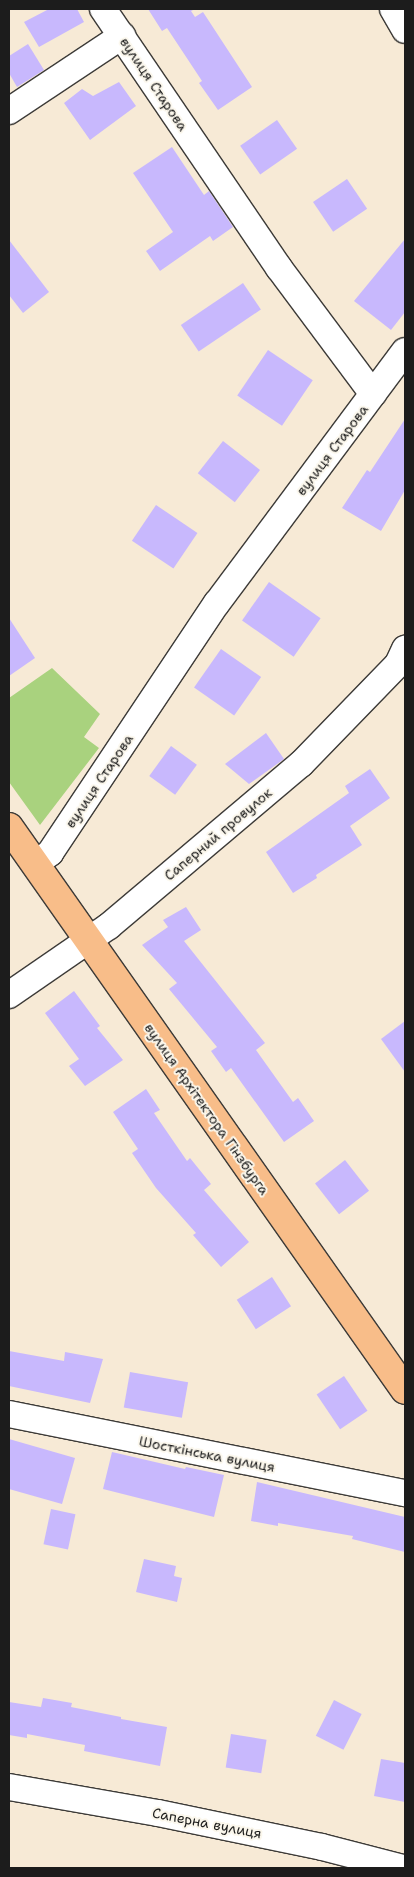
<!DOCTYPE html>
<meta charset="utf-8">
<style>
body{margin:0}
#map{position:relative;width:414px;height:1877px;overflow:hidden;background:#f7ead6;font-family:"Shantell Sans",sans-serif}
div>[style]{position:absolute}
.green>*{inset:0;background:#a9d27e}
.building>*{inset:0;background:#c8b8fd;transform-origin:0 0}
.roads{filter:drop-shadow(1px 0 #3d3b38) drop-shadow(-1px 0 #3d3b38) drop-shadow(0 1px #3d3b38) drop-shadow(0 -1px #3d3b38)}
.minor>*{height:26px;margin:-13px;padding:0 13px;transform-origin:13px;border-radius:13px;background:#fff}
.primary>*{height:28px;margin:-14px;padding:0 14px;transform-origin:14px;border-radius:14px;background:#f8bd89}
span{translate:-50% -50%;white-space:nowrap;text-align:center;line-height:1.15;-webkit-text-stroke:4px #fbf7ec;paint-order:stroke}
.street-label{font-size:14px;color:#1c1c1c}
.frame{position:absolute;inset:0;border:10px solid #1c1c1c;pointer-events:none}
</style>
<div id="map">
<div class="green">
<i style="clip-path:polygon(52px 668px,100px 714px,84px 737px,99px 748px,40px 825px,9px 782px,9px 698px)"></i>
</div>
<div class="building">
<i style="clip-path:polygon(49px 9px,77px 9px,84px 22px,39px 47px,24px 22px)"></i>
<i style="clip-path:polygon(148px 9px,195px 9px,191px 11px,195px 17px,203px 12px,252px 87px,218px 110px,199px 83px,202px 81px,167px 28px,162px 31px)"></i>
<i style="clip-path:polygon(28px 44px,44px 70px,17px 87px,9px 73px,9px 56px)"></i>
<i style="clip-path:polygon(119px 82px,136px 106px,90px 140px,64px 103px,82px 89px,93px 96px)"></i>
<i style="left:277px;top:120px;width:35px;height:45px;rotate:55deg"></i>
<i style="clip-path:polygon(172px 147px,204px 195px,209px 191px,233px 227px,213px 241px,210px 236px,160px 271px,146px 251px,173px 232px,133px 173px)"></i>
<i style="left:347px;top:179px;width:36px;height:41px;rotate:56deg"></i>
<i style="clip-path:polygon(405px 239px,405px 312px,391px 330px,354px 301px)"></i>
<i style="clip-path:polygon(9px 240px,49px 292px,23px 313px,9px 295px)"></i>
<i style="left:243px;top:283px;width:32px;height:75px;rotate:56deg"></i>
<i style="left:268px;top:350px;width:54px;height:55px;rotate:34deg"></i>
<i style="clip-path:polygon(405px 419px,405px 490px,381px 531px,342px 508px,367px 470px,370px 472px)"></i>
<i style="left:223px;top:441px;width:47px;height:41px;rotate:38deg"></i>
<i style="left:156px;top:505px;width:50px;height:43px;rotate:34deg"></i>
<i style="left:269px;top:582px;width:63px;height:47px;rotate:35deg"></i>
<i style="clip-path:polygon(9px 618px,35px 658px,9px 676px)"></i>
<i style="left:221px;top:649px;width:49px;height:47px;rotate:35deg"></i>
<i style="clip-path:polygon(266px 733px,284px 759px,249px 784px,225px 764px)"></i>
<i style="left:171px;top:746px;width:32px;height:37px;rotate:36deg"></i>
<i style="clip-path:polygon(370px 769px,390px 798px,350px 826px,362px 845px,316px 875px,317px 878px,293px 893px,266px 852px,349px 793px,345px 786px)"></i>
<i style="clip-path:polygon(186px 907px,201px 930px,184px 941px,265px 1043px,256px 1050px,293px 1102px,298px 1098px,314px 1121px,284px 1142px,231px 1068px,226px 1072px,211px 1051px,217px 1047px,169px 989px,177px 983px,142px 945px,168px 927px,163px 920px)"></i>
<i style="clip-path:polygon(74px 991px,100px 1026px,97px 1028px,123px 1060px,85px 1086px,69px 1066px,79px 1059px,45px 1013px)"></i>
<i style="clip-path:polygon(405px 1021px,405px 1072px,381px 1039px)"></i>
<i style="clip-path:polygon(146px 1089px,160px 1110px,154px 1113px,187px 1161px,190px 1158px,211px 1184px,204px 1190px,249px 1242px,221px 1267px,193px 1235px,196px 1233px,156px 1188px,132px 1153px,138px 1149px,113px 1112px)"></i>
<i style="left:345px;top:1160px;width:39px;height:38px;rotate:52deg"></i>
<i style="left:272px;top:1277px;width:35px;height:42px;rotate:57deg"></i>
<i style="clip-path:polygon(9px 1351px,64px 1361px,65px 1352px,103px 1359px,90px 1403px,9px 1386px)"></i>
<i style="left:130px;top:1372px;width:59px;height:36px;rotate:10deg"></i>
<i style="left:344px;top:1376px;width:42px;height:33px;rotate:56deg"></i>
<i style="clip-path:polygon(9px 1439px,75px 1458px,62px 1504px,9px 1489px)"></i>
<i style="clip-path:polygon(112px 1452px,185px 1469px,186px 1467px,224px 1475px,214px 1517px,103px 1489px)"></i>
<i style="clip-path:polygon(257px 1482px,405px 1517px,405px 1552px,352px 1539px,353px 1536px,278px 1523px,278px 1526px,251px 1521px)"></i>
<i style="left:51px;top:1509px;width:25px;height:36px;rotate:12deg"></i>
<i style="clip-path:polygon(144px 1559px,176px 1566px,174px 1576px,182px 1578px,177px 1602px,136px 1592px)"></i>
<i style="clip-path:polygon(43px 1698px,72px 1703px,71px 1707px,121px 1717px,121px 1719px,167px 1727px,160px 1766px,84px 1751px,85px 1745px,27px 1734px,27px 1738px,9px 1735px,9px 1702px,41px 1707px)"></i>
<i style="left:334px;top:1700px;width:31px;height:40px;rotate:27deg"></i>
<i style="left:231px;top:1734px;width:36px;height:34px;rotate:9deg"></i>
<i style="clip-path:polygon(381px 1759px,405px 1763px,405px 1802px,374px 1796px)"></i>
</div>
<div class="roads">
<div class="minor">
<i style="left:103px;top:9px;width:313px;rotate:55.8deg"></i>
<i style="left:279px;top:268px;width:157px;rotate:53.3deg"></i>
<i style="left:393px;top:9px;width:24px;rotate:60deg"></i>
<i style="left:9px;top:111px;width:136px;rotate:-33.6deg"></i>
<i style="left:35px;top:864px;width:19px;rotate:-36deg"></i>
<i style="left:50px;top:853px;width:301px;rotate:-56.3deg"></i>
<i style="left:217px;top:603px;width:314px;rotate:-53.3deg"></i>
<i style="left:9px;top:995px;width:121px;rotate:-34.6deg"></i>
<i style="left:109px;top:926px;width:251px;rotate:-40.2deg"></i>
<i style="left:301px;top:764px;width:139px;rotate:-45.9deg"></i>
<i style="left:398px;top:664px;width:17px;rotate:-65deg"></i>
<i style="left:9px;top:1414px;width:404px;rotate:11.3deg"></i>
<i style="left:9px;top:1787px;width:151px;rotate:9.9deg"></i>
<i style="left:158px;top:1813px;width:167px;rotate:11.7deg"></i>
<i style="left:322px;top:1847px;width:84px;rotate:14.5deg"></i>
</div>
<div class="primary">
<i style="left:9px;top:827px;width:688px;rotate:54.88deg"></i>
</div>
</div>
<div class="street-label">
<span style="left:154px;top:84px;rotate:56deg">вулиця Старова</span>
<span style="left:332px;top:450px;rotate:-53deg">вулиця Старова</span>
<span style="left:99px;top:781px;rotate:-56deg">вулиця Старова</span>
<span style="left:218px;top:834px;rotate:-40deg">Саперний провулок</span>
<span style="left:207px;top:1109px;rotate:55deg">вулиця Архітектора Гінзбурга</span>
<span style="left:207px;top:1454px;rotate:11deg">Шосткінська вулиця</span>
<span style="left:207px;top:1823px;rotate:11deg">Саперна вулиця</span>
</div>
<div class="frame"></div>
</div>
